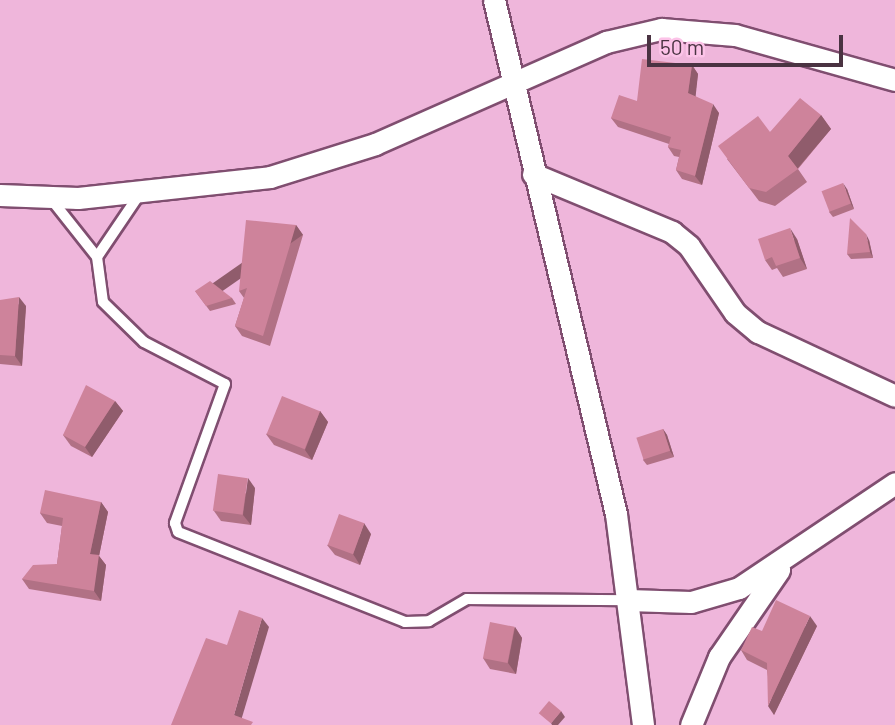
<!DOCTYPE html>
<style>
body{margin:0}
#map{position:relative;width:895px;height:725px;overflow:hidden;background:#efb6db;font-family:Barlow,sans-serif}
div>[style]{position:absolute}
.roads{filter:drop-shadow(2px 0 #804e70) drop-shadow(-2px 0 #804e70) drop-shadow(0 2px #804e70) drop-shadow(0 -2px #804e70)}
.service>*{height:10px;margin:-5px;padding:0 5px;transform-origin:5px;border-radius:5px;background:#fff}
.minor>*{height:21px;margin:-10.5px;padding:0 10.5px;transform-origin:10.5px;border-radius:10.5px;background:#fff}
.wall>*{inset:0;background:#b17185}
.shaded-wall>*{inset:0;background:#905c6c;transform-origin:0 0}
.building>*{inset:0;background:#ce839b;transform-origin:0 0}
span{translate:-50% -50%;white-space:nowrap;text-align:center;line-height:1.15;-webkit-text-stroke:5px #fcc3e8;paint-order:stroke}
.scale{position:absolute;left:647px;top:35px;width:196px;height:32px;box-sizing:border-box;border:4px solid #4a3342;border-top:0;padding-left:9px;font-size:21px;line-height:24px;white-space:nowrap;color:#4a3342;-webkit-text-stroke:5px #fcc3e8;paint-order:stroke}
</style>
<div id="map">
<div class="roads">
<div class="service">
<i style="left:141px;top:192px;width:78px;rotate:124.1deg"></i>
<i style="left:97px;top:257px;width:45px;rotate:82.4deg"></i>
<i style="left:103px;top:302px;width:57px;rotate:44.3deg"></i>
<i style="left:144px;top:342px;width:91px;rotate:27.4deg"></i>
<i style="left:225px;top:384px;width:148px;rotate:109.8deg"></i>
<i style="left:175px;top:523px;width:9px;rotate:72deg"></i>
<i style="left:178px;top:532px;width:244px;rotate:21.6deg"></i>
<i style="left:405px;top:622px;width:24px;rotate:-2deg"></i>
<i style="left:429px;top:621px;width:44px;rotate:-30.1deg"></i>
<i style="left:467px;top:599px;width:161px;rotate:0.4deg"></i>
<i style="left:51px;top:199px;width:74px;rotate:51.6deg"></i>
</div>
<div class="minor">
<i style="left:494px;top:0;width:528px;rotate:76.65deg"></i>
<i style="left:616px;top:514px;width:213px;rotate:82.7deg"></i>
<i style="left:533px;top:174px;width:151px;rotate:22.6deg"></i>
<i style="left:672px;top:232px;width:22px;rotate:39deg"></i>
<i style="left:689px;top:246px;width:81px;rotate:55.5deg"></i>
<i style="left:735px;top:313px;width:30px;rotate:40deg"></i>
<i style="left:758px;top:332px;width:151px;rotate:25deg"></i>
<i style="left:0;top:195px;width:78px;rotate:2.2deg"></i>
<i style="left:78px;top:198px;width:193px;rotate:-6.2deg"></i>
<i style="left:270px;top:177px;width:110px;rotate:-17.4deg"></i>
<i style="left:375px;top:144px;width:253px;rotate:-23.8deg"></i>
<i style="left:606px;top:42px;width:57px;rotate:-13.3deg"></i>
<i style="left:661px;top:29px;width:74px;rotate:4.6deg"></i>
<i style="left:735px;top:35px;width:166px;rotate:15.7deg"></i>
<i style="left:628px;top:600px;width:63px;rotate:1.8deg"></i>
<i style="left:691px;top:602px;width:50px;rotate:-16.3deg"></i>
<i style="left:739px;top:588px;width:188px;rotate:-33.9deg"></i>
<i style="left:691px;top:725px;width:74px;rotate:-67.6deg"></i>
<i style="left:719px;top:657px;width:106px;rotate:-55.4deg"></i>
</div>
</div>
<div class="wall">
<i style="clip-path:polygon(692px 65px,698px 74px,695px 96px,719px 113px,702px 185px,682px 179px,676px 170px,679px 157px,674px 156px,668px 147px,669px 144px,618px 127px,611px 118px)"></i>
<i style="clip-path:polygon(821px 115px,831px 129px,798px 169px,807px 182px,775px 206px,759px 201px,727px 159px,770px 132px)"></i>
<i style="clip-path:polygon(847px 189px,854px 209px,833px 217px,829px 212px)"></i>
<i style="clip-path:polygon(296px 225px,303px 235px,270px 346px,242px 336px,235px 326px,244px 298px,239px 291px)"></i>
<i style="clip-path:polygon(797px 239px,807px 269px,783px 277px,777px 268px,772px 270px,765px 260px)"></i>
<i style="clip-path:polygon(869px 240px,873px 258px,851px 259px,847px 254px)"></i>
<i style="clip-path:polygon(195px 291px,232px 298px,236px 304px,210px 311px)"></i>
<i style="clip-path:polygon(0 300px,26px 306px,22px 366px,0 364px)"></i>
<i style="clip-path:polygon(115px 401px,123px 411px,92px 457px,71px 446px,63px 435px)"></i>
<i style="clip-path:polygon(320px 411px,328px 422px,312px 460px,274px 445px,266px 434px)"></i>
<i style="clip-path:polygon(663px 429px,667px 435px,674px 457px,647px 465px,643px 460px)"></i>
<i style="clip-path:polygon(255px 488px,251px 525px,221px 521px,214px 511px)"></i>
<i style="clip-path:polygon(101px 502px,108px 512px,99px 556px,106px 565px,101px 601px,29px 589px,22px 579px,57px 564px,62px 526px,47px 523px,40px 513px)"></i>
<i style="clip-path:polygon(371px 534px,360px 565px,335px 555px,327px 545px)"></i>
<i style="clip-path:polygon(817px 626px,774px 715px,767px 670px,747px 660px,741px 650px,762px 631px)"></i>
<i style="clip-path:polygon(515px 627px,522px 638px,516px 674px,490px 669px,483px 658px)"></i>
</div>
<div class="shaded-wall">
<i style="clip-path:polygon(692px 65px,698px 74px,695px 102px,688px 93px)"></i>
<i style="clip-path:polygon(713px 104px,719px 113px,702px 185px,695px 176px)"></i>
<i style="clip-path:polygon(821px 115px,831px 129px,797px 169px,788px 156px)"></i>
<i style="clip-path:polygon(843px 183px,847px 189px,854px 209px,851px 204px)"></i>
<i style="left:296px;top:225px;width:12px;height:116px;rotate:55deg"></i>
<i style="clip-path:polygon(790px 228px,797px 239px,807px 269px,800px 258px)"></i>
<i style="clip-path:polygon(866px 234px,869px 240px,873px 258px,870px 252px)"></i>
<i style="clip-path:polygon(19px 297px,26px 306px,22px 366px,15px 356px)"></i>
<i style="clip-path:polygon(115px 401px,123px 411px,92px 457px,85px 447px)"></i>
<i style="clip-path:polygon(320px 411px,328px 422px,312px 460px,305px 450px)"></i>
<i style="clip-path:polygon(663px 429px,667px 435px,674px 457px,670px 451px)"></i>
<i style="clip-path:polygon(248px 478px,255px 488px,251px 525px,243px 515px)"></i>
<i style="clip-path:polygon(101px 502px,108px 512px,99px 556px,106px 565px,101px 601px,94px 591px,90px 554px)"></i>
<i style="clip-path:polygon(364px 523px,371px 534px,360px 565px,353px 554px)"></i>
<i style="clip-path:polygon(810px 616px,817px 626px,774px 715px,768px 706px)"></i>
<i style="clip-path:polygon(262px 618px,269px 627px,240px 724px,234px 715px)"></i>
<i style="clip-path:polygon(515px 627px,522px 638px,516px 674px,508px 663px)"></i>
<i style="clip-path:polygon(561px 711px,565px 717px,558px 725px,552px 725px,551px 723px)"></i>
</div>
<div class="building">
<i style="clip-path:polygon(642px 59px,692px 65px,688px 93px,713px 104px,695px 176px,676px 170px,681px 150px,668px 147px,671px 137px,611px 118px,619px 95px,637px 101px)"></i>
<i style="clip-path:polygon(800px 98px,821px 115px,788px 156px,798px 169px,766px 192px,749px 188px,718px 146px,758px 116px,770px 132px)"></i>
<i style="left:843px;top:183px;width:22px;height:23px;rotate:69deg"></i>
<i style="clip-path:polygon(850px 218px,866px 234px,870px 252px,847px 254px)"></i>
<i style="clip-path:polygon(246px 220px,296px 225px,263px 336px,235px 326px,247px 288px,239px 291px)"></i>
<i style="clip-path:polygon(790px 228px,800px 258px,776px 266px,772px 257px,765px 260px,758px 239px)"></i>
<i style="clip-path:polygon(210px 281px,232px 298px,206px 306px,195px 291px)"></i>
<i style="clip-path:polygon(19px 297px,15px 356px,0 355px,0 300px)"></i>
<i style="clip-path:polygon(86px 385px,115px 401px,85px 447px,63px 435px)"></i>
<i style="left:282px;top:396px;width:41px;height:41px;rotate:22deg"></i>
<i style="left:663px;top:429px;width:23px;height:28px;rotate:72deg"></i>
<i style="left:218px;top:474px;width:30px;height:37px;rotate:8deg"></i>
<i style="clip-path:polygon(45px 490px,101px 502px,90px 554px,99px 555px,94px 591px,22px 579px,33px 565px,57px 564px,63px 518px,40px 513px)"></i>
<i style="left:339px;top:514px;width:27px;height:33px;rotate:20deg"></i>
<i style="clip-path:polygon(776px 600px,810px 616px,768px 706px,767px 663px,741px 650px,752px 627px,762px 631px)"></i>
<i style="clip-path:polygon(239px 610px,262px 618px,234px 715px,253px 722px,251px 725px,171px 725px,206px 638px,227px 645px)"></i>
<i style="left:490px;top:622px;width:25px;height:37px;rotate:11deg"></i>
<i style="left:549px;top:701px;width:16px;height:16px;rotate:40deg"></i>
</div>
<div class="scale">50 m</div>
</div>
